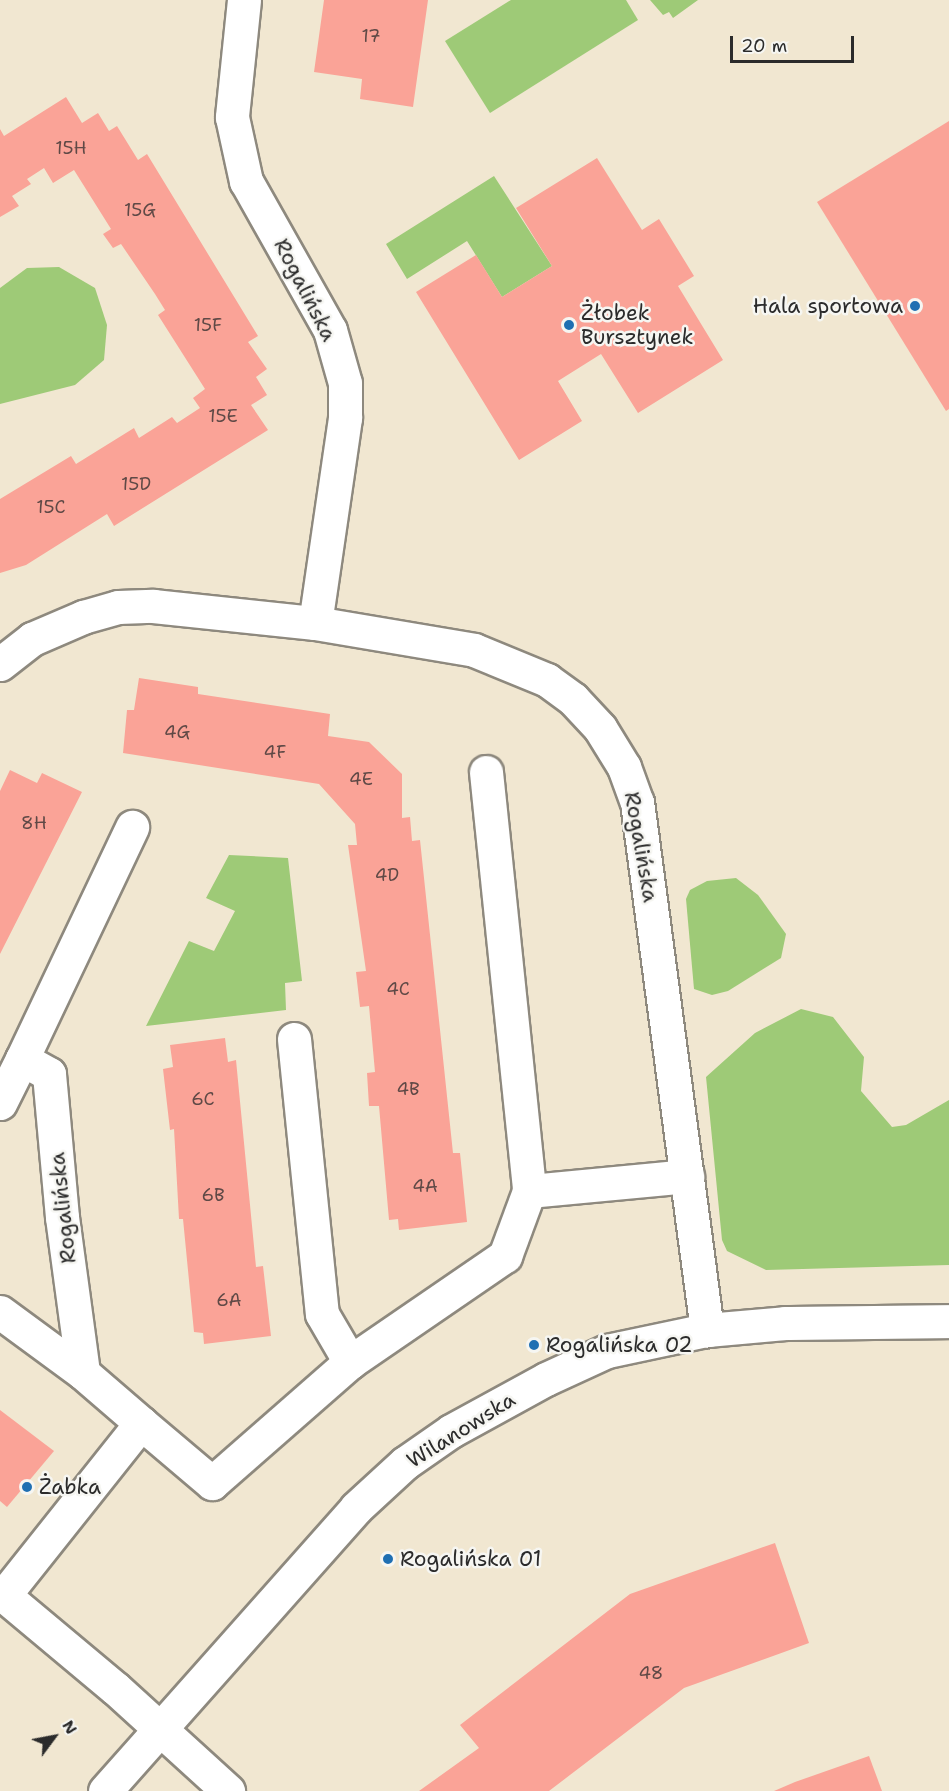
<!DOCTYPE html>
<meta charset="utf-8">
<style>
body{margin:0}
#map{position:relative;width:949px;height:1791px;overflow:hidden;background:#f1e7d1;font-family:"Shantell Sans",sans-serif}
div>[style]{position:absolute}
.green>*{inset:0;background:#9eca77}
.building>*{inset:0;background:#faa397}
.roads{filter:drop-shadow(2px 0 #8e897e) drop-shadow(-2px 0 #8e897e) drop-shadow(0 2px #8e897e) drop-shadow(0 -2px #8e897e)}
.minor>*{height:33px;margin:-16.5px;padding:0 16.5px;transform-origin:16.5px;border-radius:16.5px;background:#fff}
.dots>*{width:16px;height:16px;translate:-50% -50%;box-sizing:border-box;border:3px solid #f6f6f2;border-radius:50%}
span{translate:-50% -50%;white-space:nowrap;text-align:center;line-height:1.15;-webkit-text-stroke:5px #f6f6f2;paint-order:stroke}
.number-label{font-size:18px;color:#5f4946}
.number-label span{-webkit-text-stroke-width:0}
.street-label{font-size:21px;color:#2b2b2b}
.poi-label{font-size:21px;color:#2b2b2b}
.right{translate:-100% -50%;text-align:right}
.left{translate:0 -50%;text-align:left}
.north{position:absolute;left:24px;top:1707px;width:60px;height:60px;-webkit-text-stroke:4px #f6f6f2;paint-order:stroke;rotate:58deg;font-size:16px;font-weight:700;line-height:24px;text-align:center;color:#2b2b2b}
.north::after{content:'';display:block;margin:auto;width:21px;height:27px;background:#2b2b2b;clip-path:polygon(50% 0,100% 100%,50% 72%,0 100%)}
.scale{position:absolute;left:730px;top:36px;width:124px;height:27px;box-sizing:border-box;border:3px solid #2b2b2b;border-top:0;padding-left:8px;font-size:18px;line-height:21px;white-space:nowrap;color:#2b2b2b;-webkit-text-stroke:4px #f6f6f2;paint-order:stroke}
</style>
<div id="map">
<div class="green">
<i style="clip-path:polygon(511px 0,626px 0,638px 20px,490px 113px,445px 41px)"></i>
<i style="clip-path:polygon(650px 0,698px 0,673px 18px,669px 12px,663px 15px)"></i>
<i style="clip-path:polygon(494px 176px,552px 266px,502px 297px,467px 241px,407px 279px,386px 244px)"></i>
<i style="clip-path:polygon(59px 267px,95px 288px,107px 325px,104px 360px,75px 385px,0 404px,0 288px,27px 268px)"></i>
<i style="clip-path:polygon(229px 855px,288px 858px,302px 981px,285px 983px,286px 1010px,146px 1026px,189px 941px,214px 951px,235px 911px,206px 898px)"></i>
<i style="clip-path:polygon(736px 878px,758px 895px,786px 934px,781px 958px,728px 991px,712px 995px,694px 989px,686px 899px,690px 890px,707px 881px)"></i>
<i style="clip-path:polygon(801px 1009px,833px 1017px,864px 1057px,861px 1091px,892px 1127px,906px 1125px,949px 1100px,949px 1265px,766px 1270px,727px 1251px,722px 1240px,706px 1077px,755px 1033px)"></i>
</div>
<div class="building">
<i style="clip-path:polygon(324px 0,428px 0,413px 107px,360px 99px,362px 79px,314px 72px)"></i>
<i style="clip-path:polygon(66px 97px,82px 123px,98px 113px,109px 131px,117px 126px,138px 160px,147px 154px,258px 336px,248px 342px,267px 369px,256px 377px,267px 395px,251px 405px,268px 430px,114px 526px,107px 514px,26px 565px,0 573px,0 499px,71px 456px,76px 464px,134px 428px,139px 438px,172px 417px,177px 423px,200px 408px,193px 398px,205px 389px,158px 315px,165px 310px,155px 294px,121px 244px,113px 248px,103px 234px,111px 229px,74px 170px,53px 183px,44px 168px,27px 179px,31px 184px,12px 196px,19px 206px,0 217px,0 129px,4px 136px)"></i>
<i style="clip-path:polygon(949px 121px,949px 409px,946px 411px,817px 202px)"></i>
<i style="clip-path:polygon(597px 158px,642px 230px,659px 219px,694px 276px,678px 286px,723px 360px,638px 413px,601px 354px,558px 381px,582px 421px,519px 460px,416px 292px,476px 255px,502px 297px,552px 266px,516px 208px)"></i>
<i style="clip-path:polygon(139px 678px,198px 687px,198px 694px,330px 714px,328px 736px,369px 742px,402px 774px,402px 818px,410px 817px,412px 841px,420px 840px,453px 1153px,460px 1153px,467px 1222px,399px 1230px,398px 1219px,389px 1220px,379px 1106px,369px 1106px,367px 1073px,375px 1072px,369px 1006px,360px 1007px,356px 972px,366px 971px,348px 845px,357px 845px,355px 824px,319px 784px,123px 753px,127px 710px,134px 710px)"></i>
<i style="clip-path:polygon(10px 770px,37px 783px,42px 773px,82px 792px,0 954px,0 791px)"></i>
<i style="clip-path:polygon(225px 1038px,228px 1062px,236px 1060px,256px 1267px,263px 1266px,271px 1336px,204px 1344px,203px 1333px,194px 1332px,183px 1219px,179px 1219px,174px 1129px,170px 1130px,163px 1069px,173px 1067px,170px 1045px)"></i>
<i style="clip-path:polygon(0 1410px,54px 1451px,7px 1507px,0 1501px)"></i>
<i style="clip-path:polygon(775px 1543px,809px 1643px,684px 1688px,549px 1791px,419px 1791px,479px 1748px,460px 1725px,630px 1594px)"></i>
<i style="clip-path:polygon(869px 1756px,882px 1791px,774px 1791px,795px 1782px)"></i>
</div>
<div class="roads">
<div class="minor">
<i style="left:244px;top:0;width:118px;rotate:95.9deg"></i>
<i style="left:232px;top:117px;width:66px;rotate:77.7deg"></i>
<i style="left:246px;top:181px;width:171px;rotate:60.6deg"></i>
<i style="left:330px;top:330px;width:55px;rotate:74.2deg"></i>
<i style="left:345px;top:383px;width:35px;rotate:90deg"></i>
<i style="left:345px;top:418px;width:207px;rotate:98.3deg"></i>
<i style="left:0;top:664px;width:41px;rotate:-38deg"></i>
<i style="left:32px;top:639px;width:56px;rotate:-23.3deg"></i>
<i style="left:83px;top:617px;width:36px;rotate:-16deg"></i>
<i style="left:118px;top:607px;width:35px;rotate:-2deg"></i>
<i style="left:153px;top:606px;width:163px;rotate:6deg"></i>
<i style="left:315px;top:623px;width:161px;rotate:9.6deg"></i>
<i style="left:474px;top:650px;width:79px;rotate:22.3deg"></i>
<i style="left:547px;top:680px;width:32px;rotate:36deg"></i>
<i style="left:573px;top:699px;width:40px;rotate:47deg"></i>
<i style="left:600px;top:728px;width:46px;rotate:58.4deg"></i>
<i style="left:624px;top:767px;width:37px;rotate:70deg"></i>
<i style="left:637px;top:802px;width:533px;rotate:82.45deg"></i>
<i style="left:486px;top:772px;width:421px;rotate:84.1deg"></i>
<i style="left:529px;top:1191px;width:159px;rotate:-5.4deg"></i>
<i style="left:294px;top:1039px;width:276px;rotate:84.2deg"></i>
<i style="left:322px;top:1314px;width:56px;rotate:59.7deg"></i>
<i style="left:350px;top:1362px;width:188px;rotate:-34.4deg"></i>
<i style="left:505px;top:1256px;width:69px;rotate:-69.7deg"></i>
<i style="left:22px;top:1059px;width:257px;rotate:-64.6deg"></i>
<i style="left:0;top:1103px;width:49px;rotate:-63.4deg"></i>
<i style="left:22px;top:1059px;width:31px;rotate:29deg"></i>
<i style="left:49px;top:1074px;width:144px;rotate:84.8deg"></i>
<i style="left:62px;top:1217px;width:157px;rotate:82.3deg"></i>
<i style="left:0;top:1312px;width:103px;rotate:36.3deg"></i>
<i style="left:83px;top:1373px;width:77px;rotate:40.8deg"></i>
<i style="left:141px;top:1423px;width:220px;rotate:128.5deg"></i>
<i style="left:141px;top:1423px;width:93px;rotate:40.2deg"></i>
<i style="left:212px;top:1483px;width:184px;rotate:-41.2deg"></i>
<i style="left:0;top:1592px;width:150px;rotate:39.9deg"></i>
<i style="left:115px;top:1688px;width:153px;rotate:42.3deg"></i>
<i style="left:105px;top:1791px;width:378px;rotate:-48.4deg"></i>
<i style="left:356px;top:1508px;width:67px;rotate:-42.6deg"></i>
<i style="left:405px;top:1463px;width:56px;rotate:-34.8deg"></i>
<i style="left:451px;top:1431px;width:108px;rotate:-28.7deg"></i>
<i style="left:546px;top:1379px;width:67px;rotate:-24.7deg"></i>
<i style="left:607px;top:1351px;width:102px;rotate:-11.9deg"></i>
<i style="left:707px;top:1330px;width:78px;rotate:-5.1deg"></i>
<i style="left:785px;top:1323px;width:164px;rotate:-0.7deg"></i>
</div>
</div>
<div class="dots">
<i style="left:915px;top:306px;background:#1f6fb2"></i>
<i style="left:569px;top:325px;background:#1f6fb2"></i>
<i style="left:534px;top:1345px;background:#1f6fb2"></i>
<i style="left:27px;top:1487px;background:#1f6fb2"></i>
<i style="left:388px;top:1559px;background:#1f6fb2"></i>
</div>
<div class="number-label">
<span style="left:371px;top:36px">17</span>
<span style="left:71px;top:148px">15H</span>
<span style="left:140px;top:210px">15G</span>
<span style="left:208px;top:325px">15F</span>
<span style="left:223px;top:416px">15E</span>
<span style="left:136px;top:484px">15D</span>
<span style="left:51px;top:507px">15C</span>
<span style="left:177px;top:732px">4G</span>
<span style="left:275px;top:752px">4F</span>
<span style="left:361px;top:779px">4E</span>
<span style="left:34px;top:823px">8H</span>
<span style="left:387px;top:875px">4D</span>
<span style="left:398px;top:989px">4C</span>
<span style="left:408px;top:1089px">4B</span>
<span style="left:203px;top:1099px">6C</span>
<span style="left:425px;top:1186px">4A</span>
<span style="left:213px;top:1195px">6B</span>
<span style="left:229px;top:1300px">6A</span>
<span style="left:651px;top:1673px">48</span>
</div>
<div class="street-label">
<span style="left:305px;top:290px;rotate:63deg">Rogalińska</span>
<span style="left:641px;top:847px;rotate:80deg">Rogalińska</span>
<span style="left:63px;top:1208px;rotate:-96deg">Rogalińska</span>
<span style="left:461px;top:1430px;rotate:-32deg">Wilanowska</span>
</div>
<div class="poi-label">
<span class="right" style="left:903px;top:306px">Hala sportowa</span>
<span class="left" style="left:581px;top:325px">Żłobek<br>Bursztynek</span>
<span class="left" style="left:546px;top:1345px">Rogalińska 02</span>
<span class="left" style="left:39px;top:1487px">Żabka</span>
<span class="left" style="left:400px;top:1559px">Rogalińska 01</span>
</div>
<div class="north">N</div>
<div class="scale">20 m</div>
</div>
